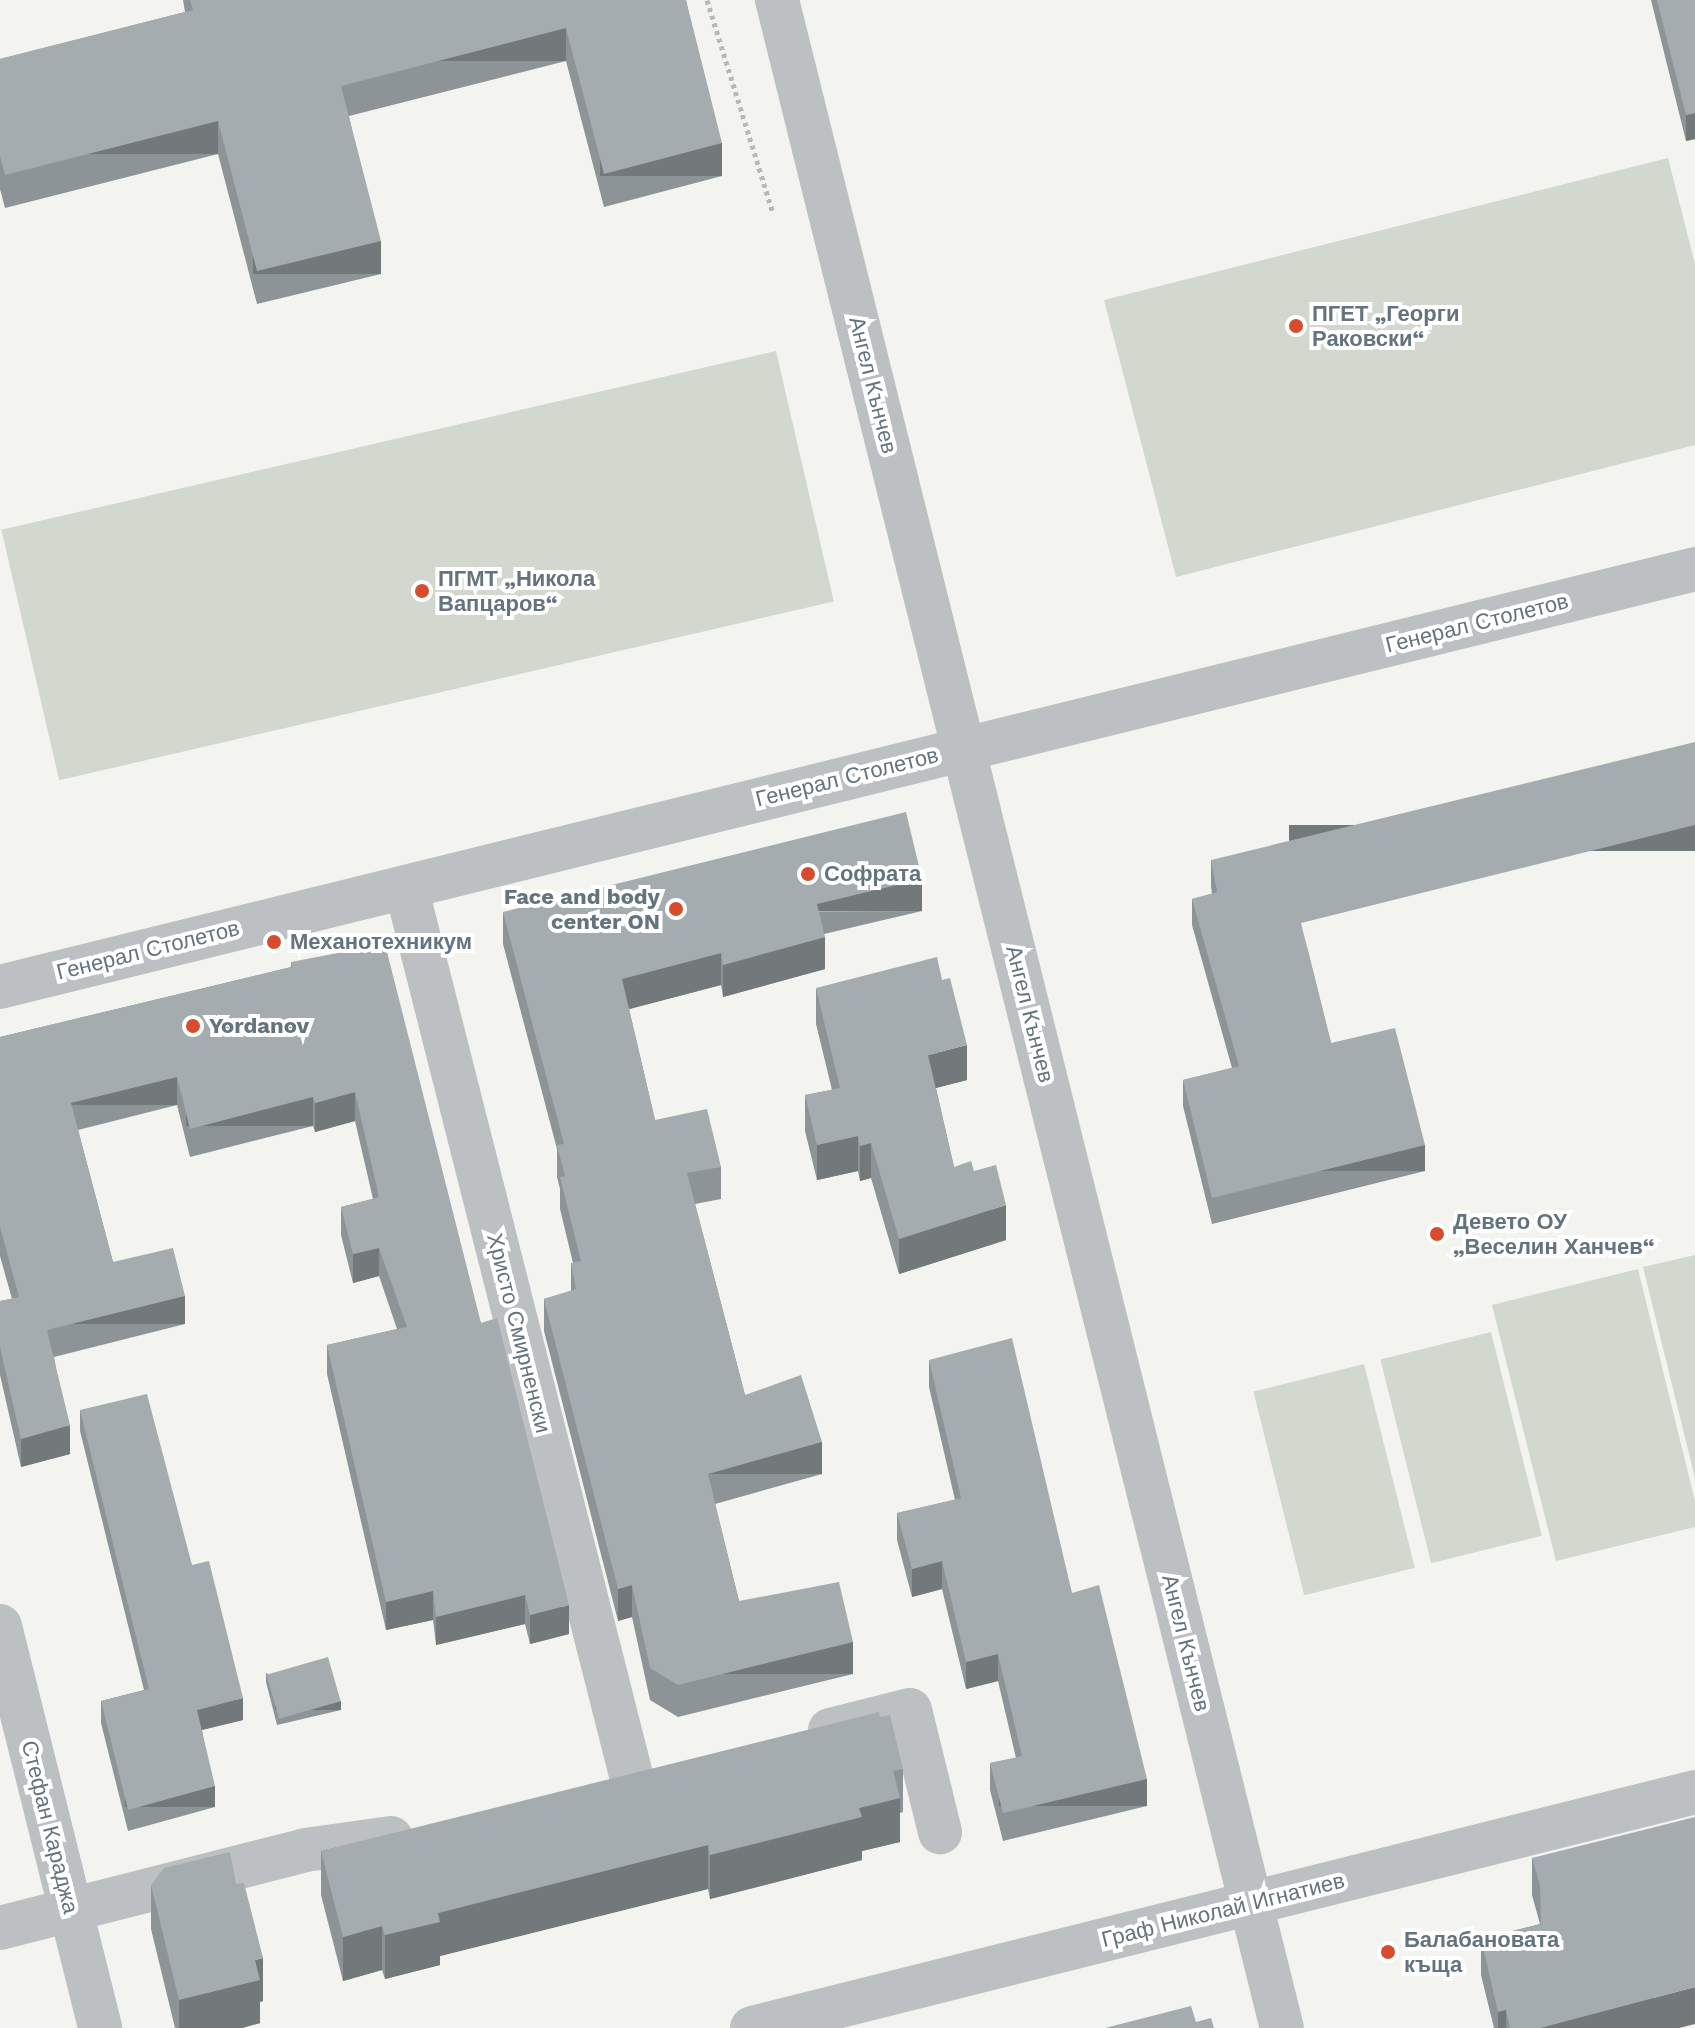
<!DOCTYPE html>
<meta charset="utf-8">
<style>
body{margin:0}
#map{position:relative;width:1695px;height:2028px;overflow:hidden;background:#f3f3ef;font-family:"Work Sans",sans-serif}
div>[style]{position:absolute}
.green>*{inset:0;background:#d3d8cf;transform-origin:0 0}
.path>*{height:5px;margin-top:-2.5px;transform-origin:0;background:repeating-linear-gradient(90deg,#b6b9bb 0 4px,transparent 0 8px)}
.minor>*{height:44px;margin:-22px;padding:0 22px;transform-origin:22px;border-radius:22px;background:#bcc0c3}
.wall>*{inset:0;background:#8d9497}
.shaded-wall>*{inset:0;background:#73787b;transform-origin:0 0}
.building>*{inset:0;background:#a4acb0;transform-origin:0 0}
.dots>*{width:22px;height:22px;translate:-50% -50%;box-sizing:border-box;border:4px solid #fff;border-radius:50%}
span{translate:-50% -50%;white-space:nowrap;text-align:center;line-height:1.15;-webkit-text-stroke:8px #fff;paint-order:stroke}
.poi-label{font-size:22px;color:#64747f;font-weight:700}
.left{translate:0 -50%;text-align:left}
.right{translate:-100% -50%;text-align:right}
.street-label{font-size:22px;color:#64747f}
</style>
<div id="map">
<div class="green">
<i style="clip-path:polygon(1668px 158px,1695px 264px,1695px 445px,1176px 577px,1104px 300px)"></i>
<i style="left:776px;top:351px;width:257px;height:795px;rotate:77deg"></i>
<i style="clip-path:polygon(1695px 1255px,1695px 1478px,1643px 1267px)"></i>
<i style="clip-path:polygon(1638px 1269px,1695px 1501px,1695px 1527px,1556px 1561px,1492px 1305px)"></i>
<i style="left:1491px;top:1332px;width:210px;height:114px;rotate:76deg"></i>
<i style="left:1364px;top:1364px;width:210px;height:114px;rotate:76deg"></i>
</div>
<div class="path">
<i style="left:707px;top:0;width:223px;rotate:72.8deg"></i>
</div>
<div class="minor">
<i style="left:777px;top:0;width:2090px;rotate:76.02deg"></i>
<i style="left:406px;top:887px;width:920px;rotate:75.78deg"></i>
<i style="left:0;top:987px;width:1746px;rotate:-13.85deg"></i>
<i style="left:0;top:1626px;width:414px;rotate:76deg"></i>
<i style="left:830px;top:1730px;width:82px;rotate:-14deg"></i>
<i style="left:910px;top:1710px;width:126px;rotate:76.2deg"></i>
<i style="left:0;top:1928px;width:315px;rotate:-14.3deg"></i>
<i style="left:305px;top:1850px;width:87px;rotate:-7.9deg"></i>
<i style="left:752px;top:2028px;width:972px;rotate:-14.05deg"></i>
</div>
<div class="wall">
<i style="clip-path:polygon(183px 0,686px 0,722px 176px,604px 207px,566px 61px,349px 116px,381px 274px,257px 304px,218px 154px,5px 208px,0 189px,0 59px,185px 12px)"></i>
<i style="clip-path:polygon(1651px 0,1695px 0,1695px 139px,1686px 141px)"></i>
<i style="clip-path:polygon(1211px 860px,1307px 947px,1331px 1043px,1425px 1171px,1212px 1224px,1183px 1106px,1183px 1080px,1232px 1068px,1192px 925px,1192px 899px,1212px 894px,1211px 886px)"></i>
<i style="clip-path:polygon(922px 911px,824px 934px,825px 969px,723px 997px,721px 985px,629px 1009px,655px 1120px,721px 1167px,721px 1199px,695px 1204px,745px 1395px,822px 1474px,715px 1504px,739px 1601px,853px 1674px,678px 1717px,650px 1700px,632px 1617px,618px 1621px,544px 1331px,544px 1299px,571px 1291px,571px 1263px,573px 1263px,560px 1209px,560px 1189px,557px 1177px,557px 1149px,503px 944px,503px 912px)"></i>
<i style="clip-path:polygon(291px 962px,481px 1323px,569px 1634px,530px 1644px,525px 1624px,436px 1645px,433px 1620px,386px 1630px,327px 1374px,327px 1345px,397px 1329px,379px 1276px,353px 1283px,341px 1235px,341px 1207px,373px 1199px,355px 1121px,315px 1132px,313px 1126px,190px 1157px,177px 1105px,78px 1130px,113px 1262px,185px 1324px,54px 1357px,70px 1454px,21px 1467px,0 1375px,0 1301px,12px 1299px,0 1256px,0 1037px,291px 967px)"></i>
<i style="clip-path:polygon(816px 988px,967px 1080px,936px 1088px,954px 1167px,974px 1171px,1006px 1240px,899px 1274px,871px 1178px,860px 1181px,858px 1171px,817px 1180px,805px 1131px,805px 1095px,832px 1090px,816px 1024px)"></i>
<i style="clip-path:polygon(929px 1360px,1072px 1593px,1147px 1806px,1003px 1841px,990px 1790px,990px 1763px,1016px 1758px,998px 1681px,966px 1689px,942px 1589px,912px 1597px,897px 1540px,897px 1513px,955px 1500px,929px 1387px)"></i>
<i style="clip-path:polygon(80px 1410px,192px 1565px,243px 1720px,202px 1730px,215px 1807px,128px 1831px,101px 1723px,101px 1701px,144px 1690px,80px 1431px)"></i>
<i style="clip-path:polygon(266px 1673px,341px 1710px,277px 1725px,266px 1682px)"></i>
<i style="clip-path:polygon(880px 1717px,903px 1769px,903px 1812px,900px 1813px,900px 1842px,862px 1851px,862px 1860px,710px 1899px,708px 1889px,440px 1956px,440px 1965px,385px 1979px,382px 1970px,343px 1981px,321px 1895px,321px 1851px)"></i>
<i style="clip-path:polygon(1532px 1858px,1679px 2028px,1494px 2028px,1481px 1975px,1481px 1939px,1540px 1924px,1532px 1895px)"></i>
<i style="clip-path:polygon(151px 1885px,263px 2001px,260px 2002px,260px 2023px,242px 2028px,175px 2028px,151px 1929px)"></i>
</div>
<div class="shaded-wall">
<i style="left:566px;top:28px;width:33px;height:232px;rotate:90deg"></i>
<i style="clip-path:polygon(1695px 113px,1695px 139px,1686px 141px,1686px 115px)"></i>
<i style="left:218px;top:121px;width:33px;height:220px;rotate:90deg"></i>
<i style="left:722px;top:143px;width:33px;height:122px;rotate:90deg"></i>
<i style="left:381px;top:241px;width:33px;height:128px;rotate:90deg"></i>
<i style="left:1695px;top:825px;width:26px;height:406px;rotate:90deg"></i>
<i style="left:922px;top:879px;width:32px;height:108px;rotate:90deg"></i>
<i style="clip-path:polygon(825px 937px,825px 969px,723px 997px,723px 965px)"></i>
<i style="clip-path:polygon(721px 953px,721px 985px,622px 1011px,622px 979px)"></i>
<i style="clip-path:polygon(967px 1045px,967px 1080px,928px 1090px,928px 1055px)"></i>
<i style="left:177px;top:1077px;width:28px;height:109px;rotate:90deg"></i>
<i style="clip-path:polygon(355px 1092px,355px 1121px,315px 1132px,315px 1103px)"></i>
<i style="left:313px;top:1097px;width:29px;height:127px;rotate:90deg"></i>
<i style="clip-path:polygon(858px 1136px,858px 1171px,817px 1180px,817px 1145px)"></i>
<i style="clip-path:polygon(871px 1143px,871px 1178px,860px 1181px,860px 1146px)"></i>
<i style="left:1425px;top:1145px;width:26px;height:219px;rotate:90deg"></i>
<i style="clip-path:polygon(1006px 1205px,1006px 1240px,899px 1274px,899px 1239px)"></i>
<i style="clip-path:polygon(379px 1248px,379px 1276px,353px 1283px,353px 1254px)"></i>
<i style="left:185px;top:1296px;width:28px;height:142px;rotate:90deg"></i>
<i style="clip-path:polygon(70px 1425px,70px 1454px,21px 1467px,21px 1439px)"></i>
<i style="left:822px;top:1442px;width:32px;height:118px;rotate:90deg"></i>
<i style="clip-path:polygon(942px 1561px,942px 1589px,912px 1597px,912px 1569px)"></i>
<i style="clip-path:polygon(632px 1585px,632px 1617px,618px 1621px,618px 1589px)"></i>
<i style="clip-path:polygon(433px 1591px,433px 1620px,386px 1630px,386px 1602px)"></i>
<i style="clip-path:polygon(525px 1595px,525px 1624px,436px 1645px,436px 1617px)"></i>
<i style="clip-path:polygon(569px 1605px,569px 1634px,530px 1644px,530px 1615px)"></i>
<i style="left:853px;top:1642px;width:32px;height:180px;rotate:90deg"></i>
<i style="clip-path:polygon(998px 1654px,998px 1681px,966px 1689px,966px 1662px)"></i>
<i style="clip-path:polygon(243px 1698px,243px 1720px,197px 1731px,197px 1710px)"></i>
<i style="left:341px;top:1701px;width:9px;height:66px;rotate:90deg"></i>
<i style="left:1147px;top:1779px;width:27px;height:148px;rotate:90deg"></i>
<i style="left:215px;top:1786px;width:21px;height:90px;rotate:90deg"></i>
<i style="clip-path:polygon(900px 1798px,900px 1842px,862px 1851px,862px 1860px,710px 1899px,710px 1855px,859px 1808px)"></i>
<i style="clip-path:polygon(708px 1845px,708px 1889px,440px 1956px,440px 1965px,385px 1979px,385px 1935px,438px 1913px)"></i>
<i style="clip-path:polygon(382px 1926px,382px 1970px,343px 1981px,343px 1937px)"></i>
<i style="clip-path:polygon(263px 1958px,263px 2001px,260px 2002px,260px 2023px,242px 2028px,179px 2028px,179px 2000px,255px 1960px)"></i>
<i style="clip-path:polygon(1695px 1987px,1695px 2024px,1679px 2028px,1540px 2028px)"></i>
<i style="left:1506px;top:2010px;width:18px;height:8px;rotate:90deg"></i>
</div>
<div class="building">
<i style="clip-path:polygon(190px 0,686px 0,722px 143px,604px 174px,566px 28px,341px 86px,381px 241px,257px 271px,218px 121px,5px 175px,0 156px,0 59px,193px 10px)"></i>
<i style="clip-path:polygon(1657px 0,1695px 0,1695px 113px,1686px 115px)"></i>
<i style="clip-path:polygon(1695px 742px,1695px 825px,1301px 923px,1331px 1043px,1395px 1028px,1425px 1145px,1212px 1198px,1183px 1080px,1239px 1066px,1192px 899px,1217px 892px,1211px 860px)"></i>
<i style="clip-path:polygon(906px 812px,922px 879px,817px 904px,825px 937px,723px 965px,721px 953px,622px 979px,655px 1120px,707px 1109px,721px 1167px,687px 1173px,745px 1395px,801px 1375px,822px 1442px,708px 1474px,739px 1601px,839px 1582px,853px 1642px,678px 1685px,650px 1668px,632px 1585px,618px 1589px,544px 1299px,576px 1289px,571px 1263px,581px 1261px,560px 1177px,565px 1176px,557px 1145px,564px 1144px,503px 912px)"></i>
<i style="clip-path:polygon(385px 944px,481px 1323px,497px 1318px,569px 1605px,530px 1615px,525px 1595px,436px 1617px,433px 1591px,386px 1602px,327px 1345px,407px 1327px,379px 1248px,353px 1254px,341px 1207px,379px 1197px,355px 1092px,315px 1103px,313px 1097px,190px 1129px,177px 1077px,71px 1103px,113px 1262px,173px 1248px,185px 1296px,47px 1330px,70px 1425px,21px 1439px,0 1347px,0 1301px,19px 1297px,0 1227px,0 1037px,292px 967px,291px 962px)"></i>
<i style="clip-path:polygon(937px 957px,942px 980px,950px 978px,967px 1045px,928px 1055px,954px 1167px,971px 1161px,974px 1171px,996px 1165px,1006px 1205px,899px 1239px,871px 1143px,860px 1146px,858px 1136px,817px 1145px,805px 1095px,840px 1088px,816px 988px)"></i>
<i style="clip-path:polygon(1012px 1338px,1072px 1593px,1099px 1585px,1147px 1779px,1003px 1813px,990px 1763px,1022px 1756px,998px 1654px,966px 1662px,942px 1561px,912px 1569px,897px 1513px,961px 1498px,929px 1360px)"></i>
<i style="clip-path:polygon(147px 1394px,192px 1565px,209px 1561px,243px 1698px,197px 1710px,215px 1786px,128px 1810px,101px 1701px,149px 1689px,80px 1410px)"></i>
<i style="left:328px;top:1657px;width:46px;height:64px;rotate:74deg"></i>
<i style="clip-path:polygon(879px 1712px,880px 1717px,890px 1715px,903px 1769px,893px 1771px,900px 1798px,859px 1808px,862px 1817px,710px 1855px,708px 1845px,438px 1913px,440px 1922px,385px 1935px,382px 1926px,343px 1937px,321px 1851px)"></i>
<i style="clip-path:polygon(1695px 1817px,1695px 1987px,1540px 2028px,1510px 2028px,1506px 2010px,1498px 2012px,1481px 1939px,1541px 1924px,1540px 1885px,1532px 1858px)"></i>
<i style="clip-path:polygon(230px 1852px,236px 1884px,244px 1883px,263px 1958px,255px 1960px,260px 1980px,179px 2000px,151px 1885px,164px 1868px)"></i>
<i style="clip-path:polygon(1191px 2006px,1196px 2022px,1211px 2018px,1214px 2028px,1105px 2028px)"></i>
</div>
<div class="dots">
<i style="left:1296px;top:326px;background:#d64c2d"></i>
<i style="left:422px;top:591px;background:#d64c2d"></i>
<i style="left:808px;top:874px;background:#d64c2d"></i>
<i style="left:676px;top:909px;background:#d64c2d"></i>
<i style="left:274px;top:942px;background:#d64c2d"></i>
<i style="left:193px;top:1026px;background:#d64c2d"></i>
<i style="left:1437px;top:1234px;background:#d64c2d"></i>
<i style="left:1388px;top:1952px;background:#d64c2d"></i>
</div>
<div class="poi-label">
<span class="left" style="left:1312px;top:326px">ПГЕТ „Георги<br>Раковски“</span>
<span class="left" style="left:438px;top:591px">ПГМТ „Никола<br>Вапцаров“</span>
<span class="left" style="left:824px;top:874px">Софрата</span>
<span class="right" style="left:660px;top:909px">Face and body<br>center ON</span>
<span class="left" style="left:290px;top:942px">Механотехникум</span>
<span class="left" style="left:209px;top:1026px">Yordanov</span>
<span class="left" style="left:1453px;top:1234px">Девето ОУ<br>„Веселин Ханчев“</span>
<span class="left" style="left:1404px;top:1952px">Балабановата<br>къща</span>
</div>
<div class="street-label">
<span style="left:873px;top:385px;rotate:76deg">Ангел Кънчев</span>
<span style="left:1477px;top:623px;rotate:-14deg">Генерал Столетов</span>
<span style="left:847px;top:777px;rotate:-14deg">Генерал Столетов</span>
<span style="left:148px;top:950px;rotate:-14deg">Генерал Столетов</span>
<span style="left:1030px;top:1014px;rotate:76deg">Ангел Кънчев</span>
<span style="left:519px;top:1333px;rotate:76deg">Христо Смирненски</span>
<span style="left:1186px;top:1643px;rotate:76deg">Ангел Кънчев</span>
<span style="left:50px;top:1827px;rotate:76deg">Стефан Караджа</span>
<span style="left:1223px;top:1910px;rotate:-14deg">Граф Николай Игнатиев</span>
</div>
</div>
